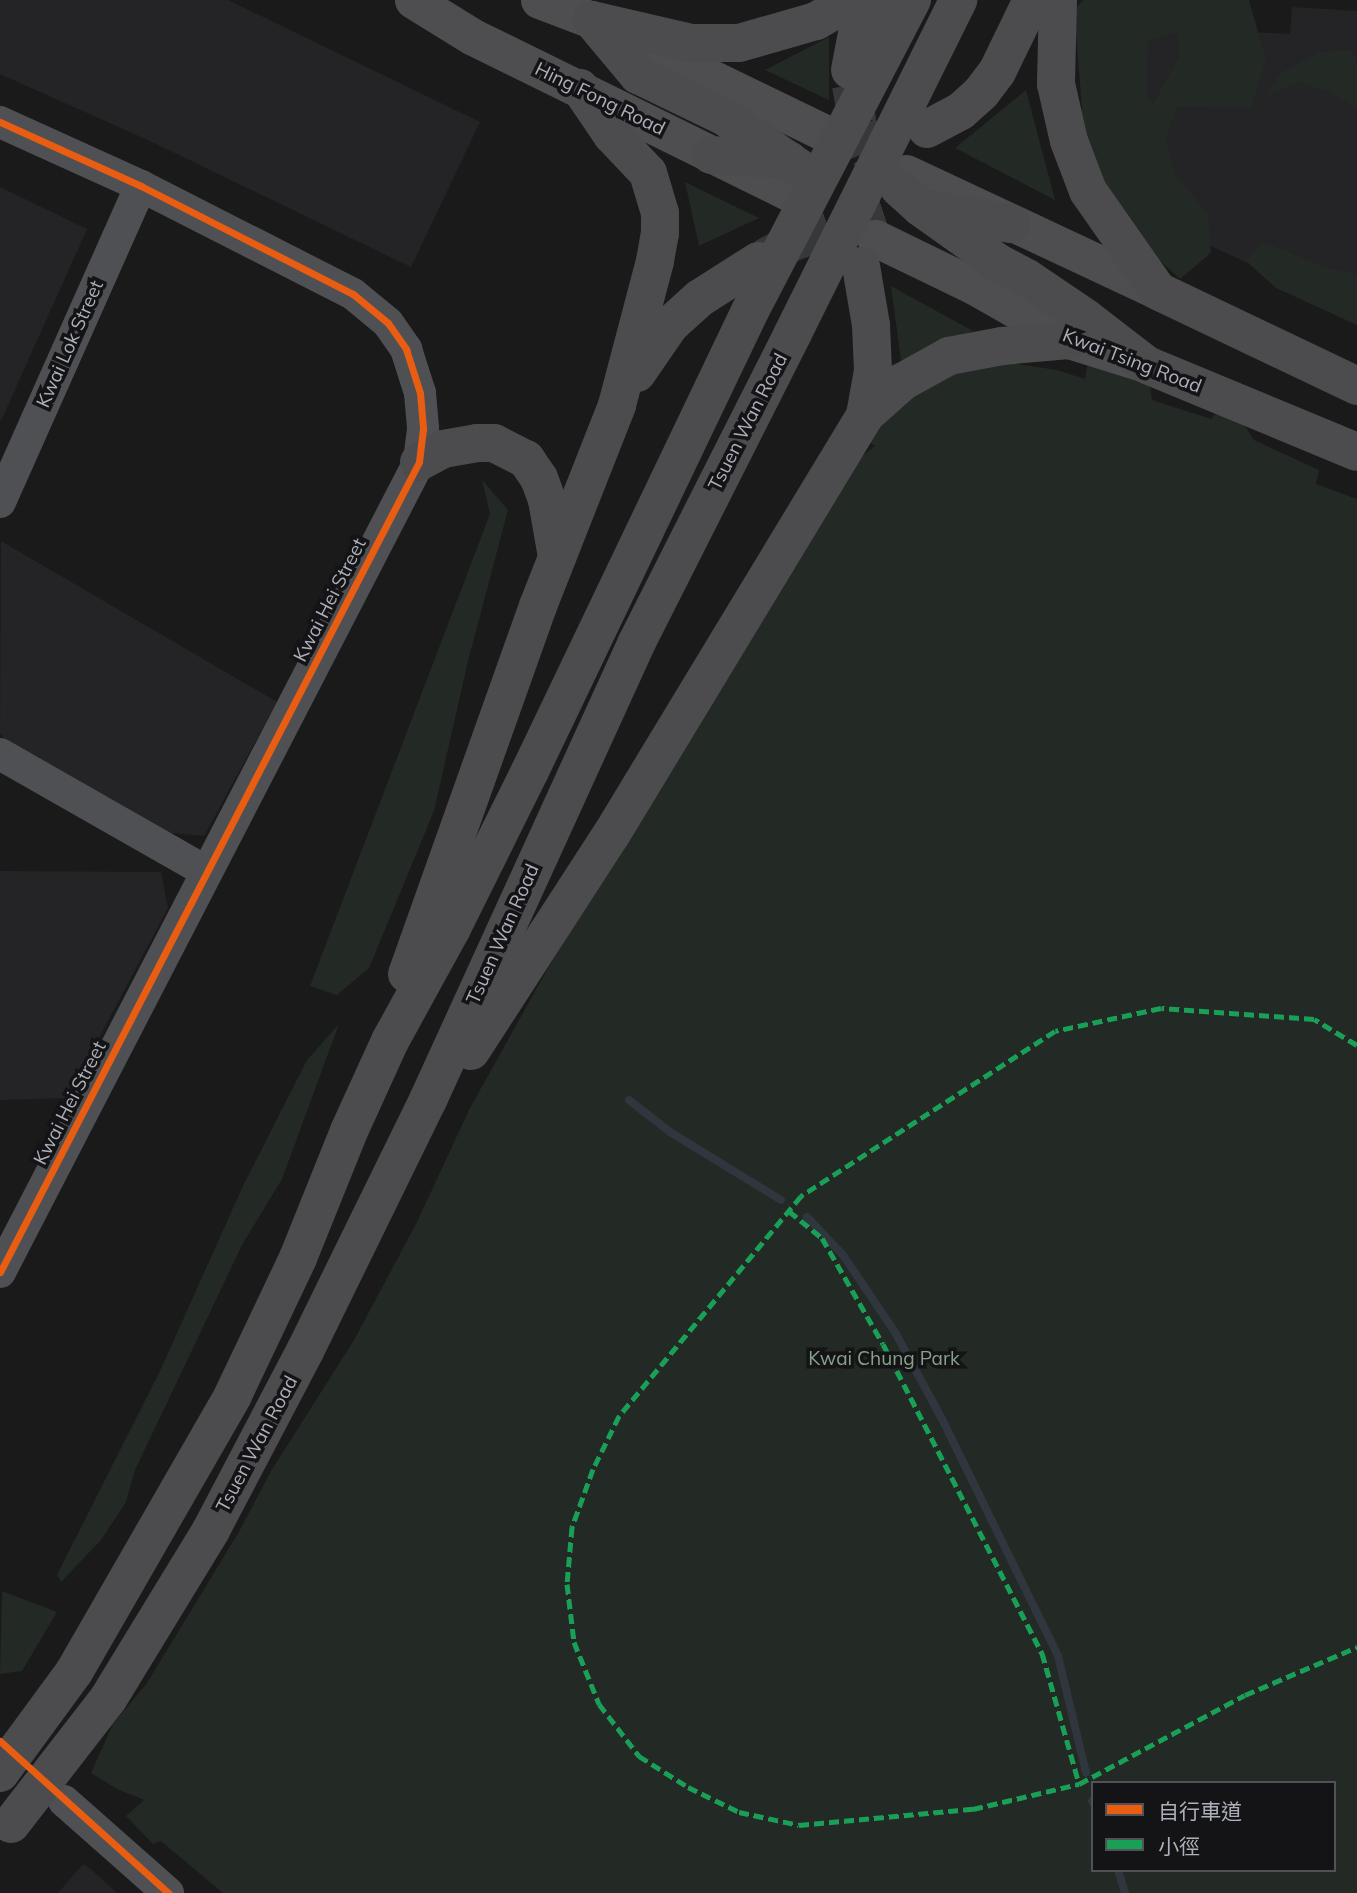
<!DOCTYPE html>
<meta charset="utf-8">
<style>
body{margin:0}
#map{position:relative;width:1357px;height:1893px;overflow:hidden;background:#1a1a1a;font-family:Mulish,"Noto Sans TC",sans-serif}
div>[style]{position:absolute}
.built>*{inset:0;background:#242426}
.green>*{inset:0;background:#232924}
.stream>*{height:8px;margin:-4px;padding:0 4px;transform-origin:4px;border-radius:4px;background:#30363d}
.motorway-tunnel>*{height:38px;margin-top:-19px;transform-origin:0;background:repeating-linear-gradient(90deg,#37383a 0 38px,transparent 0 57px)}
.tertiary>*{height:32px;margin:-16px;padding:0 16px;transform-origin:16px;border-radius:16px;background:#4f5053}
.secondary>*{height:37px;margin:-18.5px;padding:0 18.5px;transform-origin:18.5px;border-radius:18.5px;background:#4e4e51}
.primary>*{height:38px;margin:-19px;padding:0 19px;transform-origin:19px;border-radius:19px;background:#4c4c4f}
.motorway>*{height:38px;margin:-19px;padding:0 19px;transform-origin:19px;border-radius:19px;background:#4c4c4f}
.motorway-bridge>*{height:38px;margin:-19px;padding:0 19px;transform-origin:19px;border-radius:19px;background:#4c4c4f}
.quiet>*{height:5px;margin-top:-2.5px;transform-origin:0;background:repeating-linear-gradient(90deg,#1a9f57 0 10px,transparent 0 15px)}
.cycleway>*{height:7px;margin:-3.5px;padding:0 3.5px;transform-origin:3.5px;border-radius:3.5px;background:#e95d12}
span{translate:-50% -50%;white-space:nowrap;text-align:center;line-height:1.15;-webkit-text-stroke:7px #141416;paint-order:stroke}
.street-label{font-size:19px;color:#adb0ba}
.park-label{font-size:19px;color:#86a38a}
.legend{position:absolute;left:1091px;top:1781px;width:245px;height:91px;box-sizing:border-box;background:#141416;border:2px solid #515258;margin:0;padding:9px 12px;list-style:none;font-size:21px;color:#adb0ba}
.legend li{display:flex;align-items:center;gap:14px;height:35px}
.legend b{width:35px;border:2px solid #515258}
</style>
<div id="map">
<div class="built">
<i style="clip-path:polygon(0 0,228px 0,480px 122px,411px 267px,150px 141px,0 74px)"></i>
<i style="clip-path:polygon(1128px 0,1250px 3px,1248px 32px,1271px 33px,1290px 34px,1292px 7px,1357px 11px,1357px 315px,1207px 244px,1168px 207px)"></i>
<i style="clip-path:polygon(0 187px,87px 229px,1px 421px,0 420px)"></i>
<i style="clip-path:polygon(1px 541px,277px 702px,204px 836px,150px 831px,13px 751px,0 733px)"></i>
<i style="clip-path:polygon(0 871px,161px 872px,168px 908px,67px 1098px,0 1100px)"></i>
<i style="clip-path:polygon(83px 1864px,91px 1869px,117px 1893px,58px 1893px)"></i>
</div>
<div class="green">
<i style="clip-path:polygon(evenodd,1083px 0,1249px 0,1266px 60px,1251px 108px,1177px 107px,1166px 137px,1174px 173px,1208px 214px,1211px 253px,1180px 279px,1147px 249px,1076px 137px,1082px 108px,1074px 10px,1083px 0,1178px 32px,1179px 57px,1153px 104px,1147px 97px,1148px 40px,1178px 32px)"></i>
<i style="clip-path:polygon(829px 37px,829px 100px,765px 70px)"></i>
<i style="clip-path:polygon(1351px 50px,1357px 60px,1357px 108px,1331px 93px,1299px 82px,1266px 95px,1282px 72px,1320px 52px)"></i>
<i style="clip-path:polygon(1026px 90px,1055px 200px,955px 148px)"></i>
<i style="clip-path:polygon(685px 182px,759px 218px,699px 246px)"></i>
<i style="clip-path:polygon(1264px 242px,1327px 268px,1357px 274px,1357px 325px,1276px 288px,1246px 261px)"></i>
<i style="clip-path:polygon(891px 286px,973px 331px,901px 361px)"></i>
<i style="clip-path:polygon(evenodd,1089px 357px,1147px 364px,1152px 400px,1211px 419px,1228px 400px,1254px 440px,1319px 470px,1316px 484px,1357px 499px,1357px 1893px,223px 1893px,161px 1841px,153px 1844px,126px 1816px,144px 1800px,117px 1789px,91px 1773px,113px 1724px,147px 1683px,240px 1530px,271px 1471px,354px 1340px,416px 1224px,470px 1108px,548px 968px,856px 461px,875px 446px,866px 440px,925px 383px,998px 361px,1057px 370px,1085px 379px,1089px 357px,1093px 1783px,1334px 1783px,1334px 1870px,1093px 1870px,1093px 1783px)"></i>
<i style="clip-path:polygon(482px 480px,508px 510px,468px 661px,434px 811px,369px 968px,337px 995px,310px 986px,490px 514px)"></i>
<i style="clip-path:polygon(339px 1024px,282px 1179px,242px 1245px,135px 1470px,126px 1502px,101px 1540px,61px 1582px,57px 1575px,160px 1371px,242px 1188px,307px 1060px)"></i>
<i style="clip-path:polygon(2px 1591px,57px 1612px,22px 1671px,0 1674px)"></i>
</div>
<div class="stream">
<i style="left:629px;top:1100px;width:52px;rotate:38deg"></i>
<i style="left:670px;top:1132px;width:130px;rotate:31.5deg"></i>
<i style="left:807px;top:1217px;width:52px;rotate:46.5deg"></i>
<i style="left:843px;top:1255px;width:95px;rotate:56.1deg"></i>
<i style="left:896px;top:1334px;width:97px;rotate:61.6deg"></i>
<i style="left:942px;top:1419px;width:264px;rotate:63.9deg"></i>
<i style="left:1058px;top:1656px;width:120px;rotate:76.5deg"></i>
<i style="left:1092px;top:1801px;width:2px;rotate:63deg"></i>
<i style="left:1118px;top:1870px;width:24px;rotate:73deg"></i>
</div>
<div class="motorway-tunnel">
<i style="left:851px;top:85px;width:42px;rotate:80.3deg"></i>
<i style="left:858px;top:126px;width:28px;rotate:69deg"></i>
<i style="left:868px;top:152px;width:45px;rotate:50.4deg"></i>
<i style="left:764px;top:258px;width:33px;rotate:-29deg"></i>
<i style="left:793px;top:242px;width:102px;rotate:-19deg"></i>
</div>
<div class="tertiary">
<i style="left:0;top:122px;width:155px;rotate:24.4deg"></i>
<i style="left:141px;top:186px;width:238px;rotate:27deg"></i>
<i style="left:353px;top:294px;width:45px;rotate:39.6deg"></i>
<i style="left:388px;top:323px;width:32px;rotate:55deg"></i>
<i style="left:406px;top:349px;width:46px;rotate:72.3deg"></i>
<i style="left:420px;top:393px;width:36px;rotate:85deg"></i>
<i style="left:423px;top:429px;width:33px;rotate:97deg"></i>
<i style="left:419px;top:462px;width:912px;rotate:117.35deg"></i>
<i style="left:0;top:502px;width:346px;rotate:-66deg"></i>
<i style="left:0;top:754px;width:238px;rotate:29.7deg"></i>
<i style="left:64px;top:1801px;width:139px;rotate:41.5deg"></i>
</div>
<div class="secondary">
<i style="left:413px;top:0;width:70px;rotate:31.7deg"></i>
<i style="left:473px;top:37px;width:353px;rotate:26.2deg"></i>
<i style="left:539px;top:0;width:57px;rotate:20.7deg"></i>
<i style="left:592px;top:20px;width:254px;rotate:25.9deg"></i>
<i style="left:906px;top:173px;width:278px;rotate:25.1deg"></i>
<i style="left:875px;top:238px;width:108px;rotate:25.9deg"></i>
<i style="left:972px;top:285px;width:112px;rotate:29.6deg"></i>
<i style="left:1069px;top:340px;width:73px;rotate:17.4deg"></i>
</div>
<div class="primary">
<i style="left:1158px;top:291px;width:221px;rotate:25.5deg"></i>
<i style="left:1147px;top:365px;width:227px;rotate:22.5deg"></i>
</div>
<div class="motorway">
<i style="left:1058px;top:0;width:84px;rotate:91.4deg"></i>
<i style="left:1056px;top:84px;width:58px;rotate:77.2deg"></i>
<i style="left:1069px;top:141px;width:53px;rotate:69.2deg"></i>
<i style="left:1088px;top:191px;width:122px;rotate:55deg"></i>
<i style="left:592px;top:20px;width:102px;rotate:13.1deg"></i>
<i style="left:691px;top:43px;width:48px"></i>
<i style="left:739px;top:43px;width:80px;rotate:-15.9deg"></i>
<i style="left:816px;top:21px;width:42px;rotate:-30.3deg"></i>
<i style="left:592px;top:20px;width:72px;rotate:50.1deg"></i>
<i style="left:638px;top:75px;width:97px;rotate:25.8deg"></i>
<i style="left:725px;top:117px;width:92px;rotate:34.4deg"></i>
<i style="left:850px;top:70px;width:43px;rotate:-79.2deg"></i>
<i style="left:858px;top:28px;width:31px;rotate:-65deg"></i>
<i style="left:927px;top:129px;width:38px;rotate:-28deg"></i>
<i style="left:961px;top:111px;width:27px;rotate:-42deg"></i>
<i style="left:981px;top:93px;width:26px;rotate:-53deg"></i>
<i style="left:997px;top:72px;width:80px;rotate:-64.1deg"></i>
<i style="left:711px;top:155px;width:78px;rotate:3.7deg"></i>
<i style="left:899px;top:188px;width:28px;rotate:42deg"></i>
<i style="left:920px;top:207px;width:95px;rotate:35.5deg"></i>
<i style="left:997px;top:262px;width:34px;rotate:28deg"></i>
<i style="left:1027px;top:278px;width:71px;rotate:34.1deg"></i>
<i style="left:1086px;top:318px;width:77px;rotate:37.6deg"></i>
<i style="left:934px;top:210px;width:78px;rotate:10.3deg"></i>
<i style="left:861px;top:266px;width:60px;rotate:80.4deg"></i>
<i style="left:871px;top:325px;width:46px;rotate:87.5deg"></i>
<i style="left:873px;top:371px;width:45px;rotate:100.3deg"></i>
<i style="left:637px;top:373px;width:58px;rotate:-55.5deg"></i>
<i style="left:670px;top:325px;width:40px;rotate:-42deg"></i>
<i style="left:700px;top:298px;width:69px;rotate:-32.5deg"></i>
<i style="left:419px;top:462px;width:27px;rotate:-28deg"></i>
<i style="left:443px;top:449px;width:35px;rotate:-10deg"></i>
<i style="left:477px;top:443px;width:17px"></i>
<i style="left:494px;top:443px;width:36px;rotate:27deg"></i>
<i style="left:526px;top:459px;width:23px;rotate:56deg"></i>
<i style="left:539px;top:478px;width:23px;rotate:70deg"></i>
<i style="left:547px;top:500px;width:58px;rotate:80deg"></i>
<i style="left:407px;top:974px;width:391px;rotate:-70.4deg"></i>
<i style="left:538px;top:606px;width:216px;rotate:-68.5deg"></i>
<i style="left:617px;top:405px;width:149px;rotate:-75.2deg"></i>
<i style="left:655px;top:261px;width:27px;rotate:-80deg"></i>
<i style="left:660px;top:234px;width:21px;rotate:-90deg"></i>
<i style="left:660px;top:213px;width:42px;rotate:-106.7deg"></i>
<i style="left:648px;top:173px;width:52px;rotate:-133.5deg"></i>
<i style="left:612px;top:135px;width:57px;rotate:-124.2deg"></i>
<i style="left:471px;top:1051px;width:257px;rotate:-57.1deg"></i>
<i style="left:611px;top:835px;width:491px;rotate:-58.8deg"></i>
<i style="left:865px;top:415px;width:50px;rotate:-41.7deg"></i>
<i style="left:902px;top:382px;width:54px;rotate:-29deg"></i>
<i style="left:949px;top:356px;width:54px;rotate:-10.7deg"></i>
<i style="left:1002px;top:346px;width:67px;rotate:-5.1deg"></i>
<i style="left:74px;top:1672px;width:319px;rotate:-60.1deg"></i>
<i style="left:233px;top:1395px;width:152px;rotate:-64.6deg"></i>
<i style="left:298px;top:1258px;width:137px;rotate:-68.1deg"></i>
<i style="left:349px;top:1131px;width:99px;rotate:-65.5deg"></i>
<i style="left:390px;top:1041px;width:127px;rotate:-61.2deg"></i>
<i style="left:451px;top:930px;width:178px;rotate:-63.6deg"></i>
<i style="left:530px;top:771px;width:510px;rotate:-64.44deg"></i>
<i style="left:108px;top:1699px;width:198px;rotate:-58.6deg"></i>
<i style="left:211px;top:1530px;width:204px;rotate:-62.3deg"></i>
<i style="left:306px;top:1349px;width:277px;rotate:-63.9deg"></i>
<i style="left:428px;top:1100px;width:503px;rotate:-65.47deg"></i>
<i style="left:637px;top:642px;width:346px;rotate:-63.2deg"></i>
</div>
<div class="motorway-bridge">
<i style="left:750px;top:311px;width:351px;rotate:-62.5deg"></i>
<i style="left:793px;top:333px;width:372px;rotate:-63.6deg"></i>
<i style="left:0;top:1773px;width:125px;rotate:-53.8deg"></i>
<i style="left:11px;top:1824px;width:158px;rotate:-52.2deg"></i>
</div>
<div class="quiet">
<i style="left:1357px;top:1045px;width:50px;rotate:-148.8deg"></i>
<i style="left:1314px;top:1019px;width:153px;rotate:-175.9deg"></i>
<i style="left:1161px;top:1008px;width:108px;rotate:167.8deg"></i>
<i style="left:1055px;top:1031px;width:303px;rotate:147deg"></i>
<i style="left:801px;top:1196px;width:286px;rotate:129.6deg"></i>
<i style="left:619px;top:1416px;width:59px;rotate:116.1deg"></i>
<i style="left:593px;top:1469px;width:62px;rotate:109.9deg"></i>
<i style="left:572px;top:1527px;width:57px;rotate:95deg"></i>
<i style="left:567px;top:1584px;width:58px;rotate:83.1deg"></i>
<i style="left:574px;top:1642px;width:67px;rotate:68deg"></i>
<i style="left:599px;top:1704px;width:66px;rotate:52.4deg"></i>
<i style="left:639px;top:1756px;width:58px;rotate:32.3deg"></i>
<i style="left:688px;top:1787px;width:57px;rotate:26.1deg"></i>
<i style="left:739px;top:1812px;width:61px;rotate:12.2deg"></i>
<i style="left:799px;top:1825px;width:175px;rotate:-5.3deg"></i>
<i style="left:973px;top:1809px;width:109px;rotate:-13.3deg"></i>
<i style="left:1079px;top:1784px;width:188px;rotate:-28.2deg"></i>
<i style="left:1245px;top:1695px;width:122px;rotate:-23.2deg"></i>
<i style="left:789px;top:1211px;width:43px;rotate:39.3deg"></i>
<i style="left:822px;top:1238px;width:122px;rotate:60.1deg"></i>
<i style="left:883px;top:1344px;width:348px;rotate:62.8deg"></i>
<i style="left:1042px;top:1653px;width:136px;rotate:74.2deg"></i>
</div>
<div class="cycleway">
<i style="left:0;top:122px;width:155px;rotate:24.4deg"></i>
<i style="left:141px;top:186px;width:238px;rotate:27deg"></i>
<i style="left:353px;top:294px;width:45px;rotate:39.6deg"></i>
<i style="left:388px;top:323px;width:32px;rotate:55deg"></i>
<i style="left:406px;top:349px;width:46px;rotate:72.3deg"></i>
<i style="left:420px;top:393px;width:36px;rotate:85deg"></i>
<i style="left:423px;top:429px;width:33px;rotate:97deg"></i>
<i style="left:419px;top:462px;width:912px;rotate:117.35deg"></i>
<i style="left:0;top:1741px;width:227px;rotate:42.1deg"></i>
</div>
<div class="street-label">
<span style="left:600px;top:99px;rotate:26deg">Hing Fong Road</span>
<span style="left:70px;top:344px;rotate:-66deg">Kwai Lok Street</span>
<span style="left:1132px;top:361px;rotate:21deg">Kwai Tsing Road</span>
<span style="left:748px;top:422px;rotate:-63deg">Tsuen Wan Road</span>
<span style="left:330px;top:600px;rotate:-63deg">Kwai Hei Street</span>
<span style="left:503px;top:934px;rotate:-66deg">Tsuen Wan Road</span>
<span style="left:70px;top:1103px;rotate:-63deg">Kwai Hei Street</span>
<span style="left:257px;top:1444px;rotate:-62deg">Tsuen Wan Road</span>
</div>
<div class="park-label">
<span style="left:884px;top:1359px">Kwai Chung Park</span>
</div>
<ul class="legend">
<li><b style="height:9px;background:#e95d12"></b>自行車道</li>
<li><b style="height:9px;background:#1a9f57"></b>小徑</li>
</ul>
</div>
